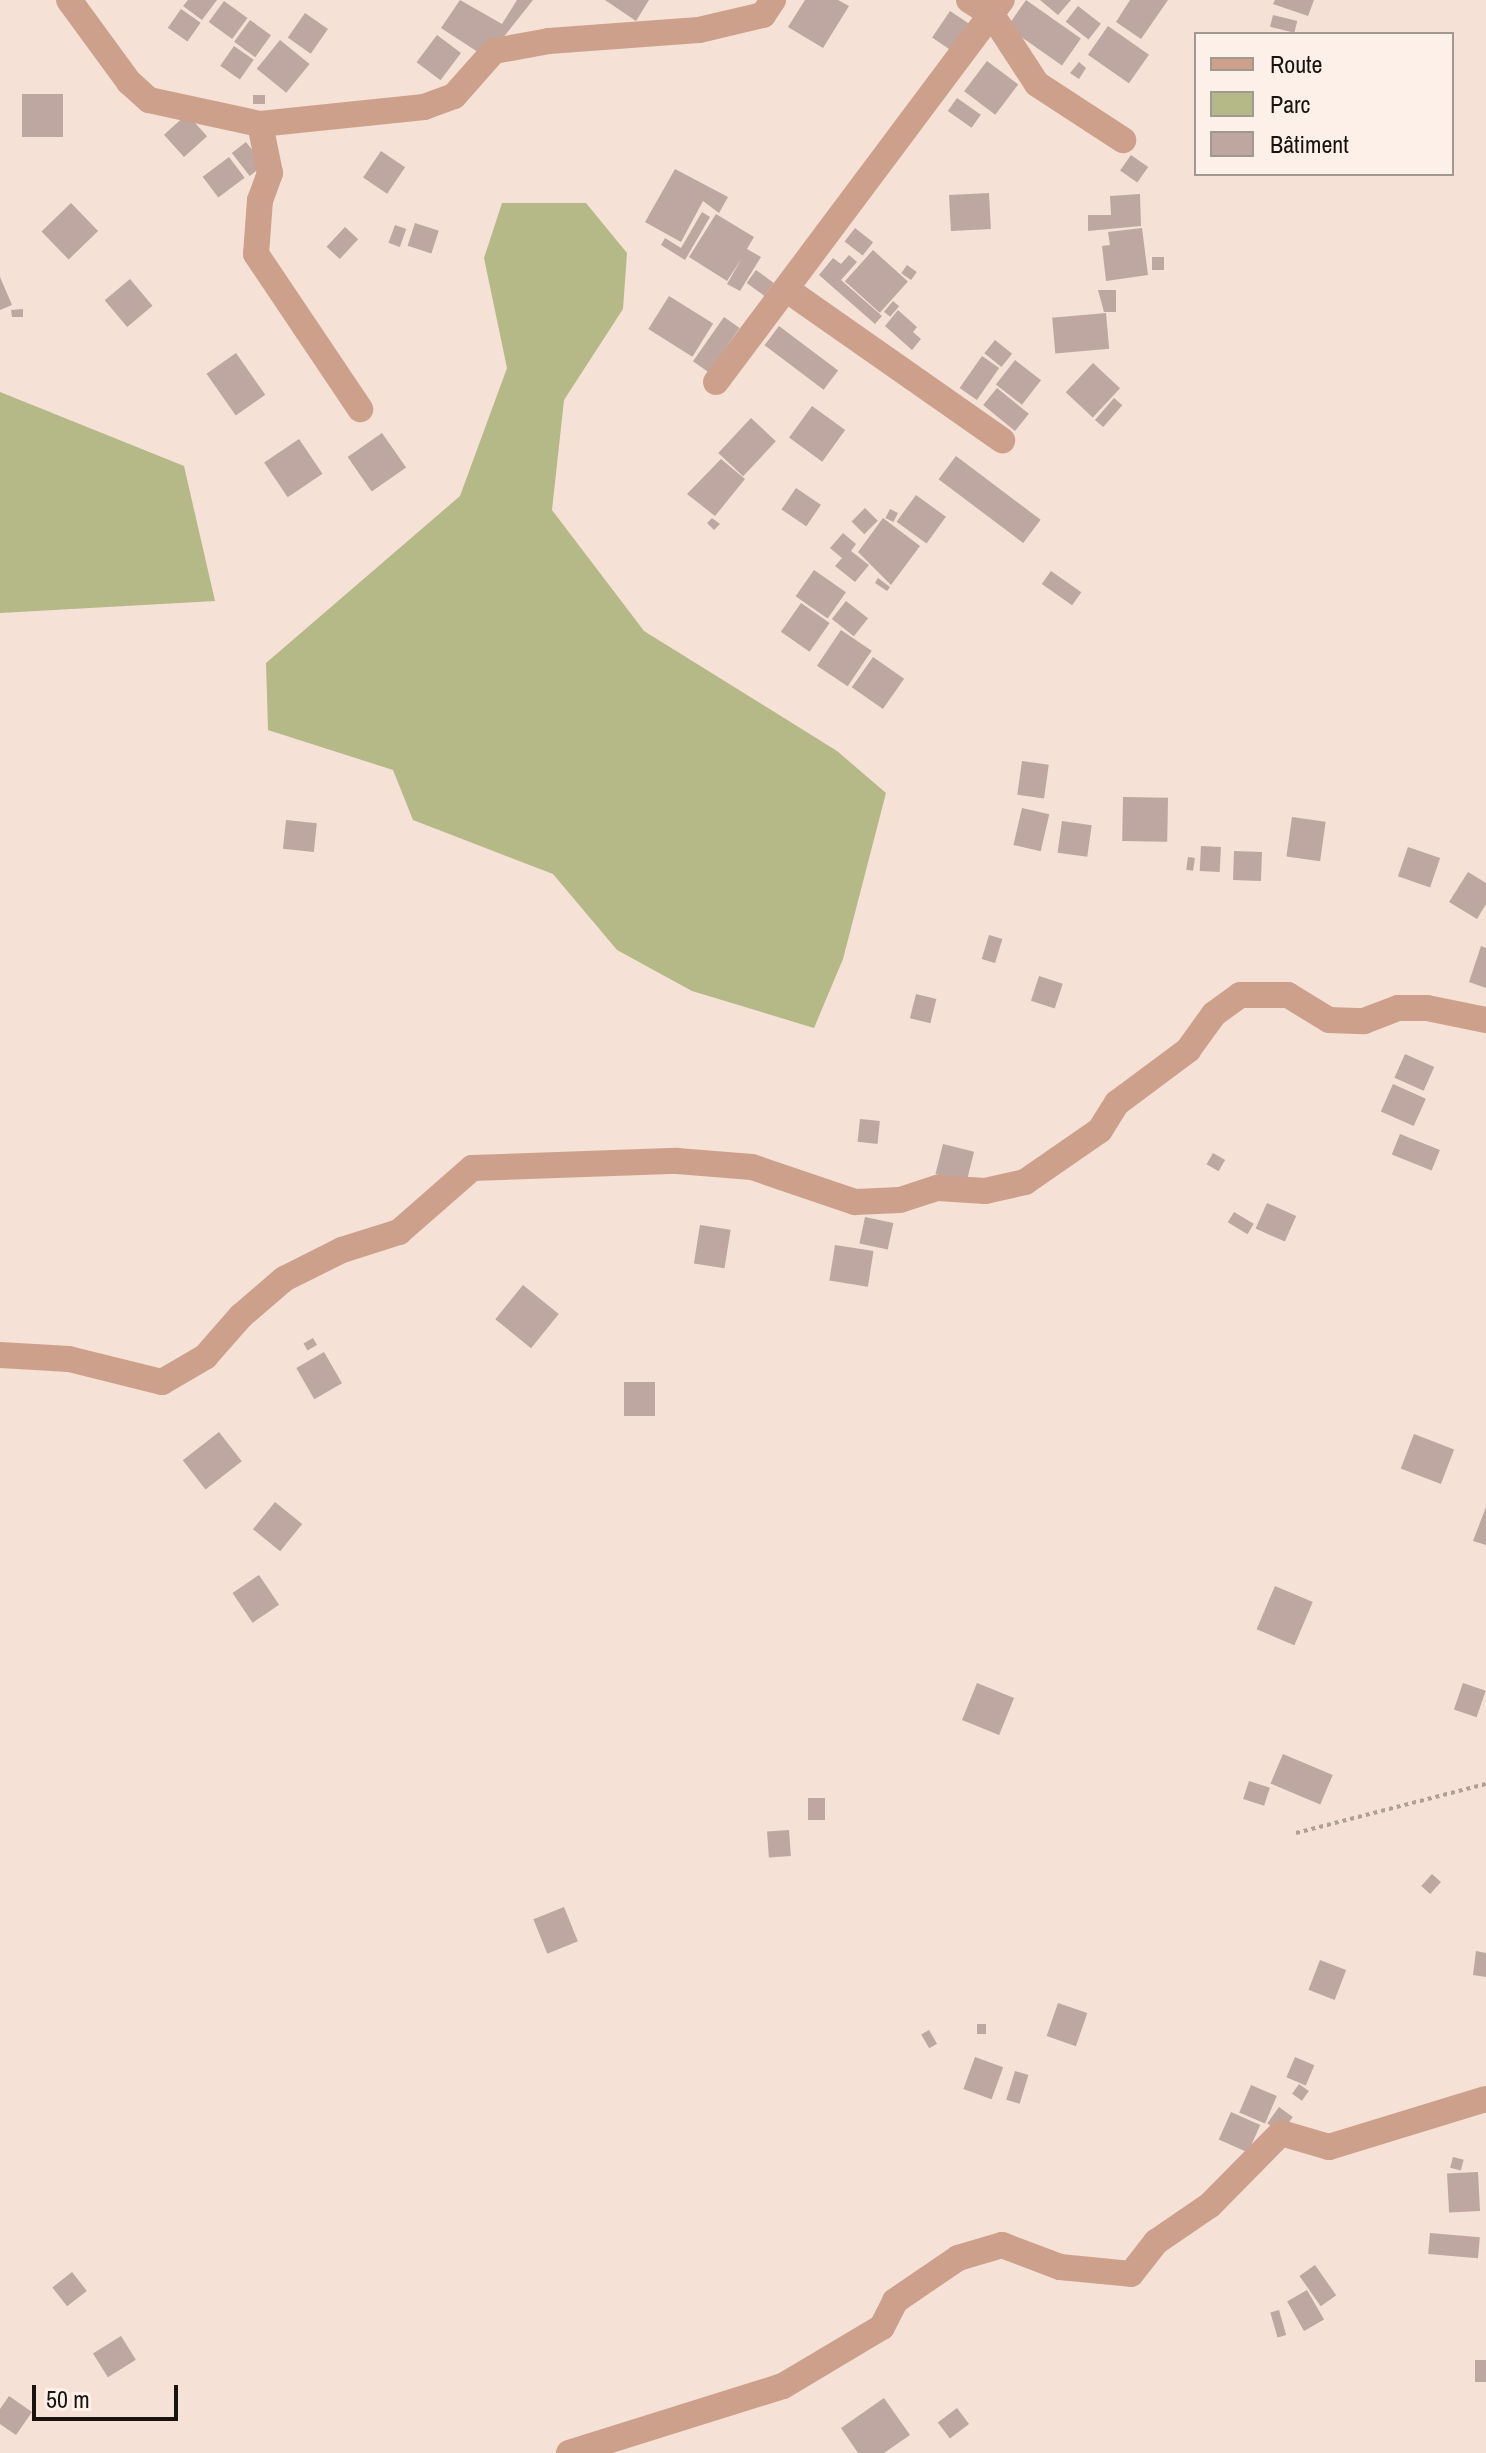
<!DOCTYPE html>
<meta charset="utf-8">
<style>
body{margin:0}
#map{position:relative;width:1486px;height:2453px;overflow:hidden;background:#f5e1d5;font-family:"Archivo Narrow",sans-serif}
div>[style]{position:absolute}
.green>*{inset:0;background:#b4b987}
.building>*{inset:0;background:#bda7a0;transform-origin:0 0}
.path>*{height:4px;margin-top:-2px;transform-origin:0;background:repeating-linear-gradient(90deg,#afa096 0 4px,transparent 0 8px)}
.minor>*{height:26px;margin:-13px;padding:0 13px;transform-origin:13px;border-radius:13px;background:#cda08c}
span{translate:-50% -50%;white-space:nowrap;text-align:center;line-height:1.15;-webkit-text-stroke:6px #fcf0e9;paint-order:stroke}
.legend{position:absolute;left:1194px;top:32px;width:260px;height:144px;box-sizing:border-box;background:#fcf0e9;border:2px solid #a19892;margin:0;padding:10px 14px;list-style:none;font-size:24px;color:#19130f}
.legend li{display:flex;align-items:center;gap:16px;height:40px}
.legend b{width:40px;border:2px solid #a19892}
.scale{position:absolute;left:32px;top:2385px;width:146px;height:36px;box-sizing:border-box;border:4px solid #19130f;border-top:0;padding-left:10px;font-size:24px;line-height:28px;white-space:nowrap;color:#19130f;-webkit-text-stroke:6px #fcf0e9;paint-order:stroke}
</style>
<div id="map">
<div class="green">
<i style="clip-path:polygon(502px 203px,586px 203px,627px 253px,623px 309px,564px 400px,552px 510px,644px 631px,837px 751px,886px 793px,843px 959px,814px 1028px,692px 991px,617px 950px,553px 874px,413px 820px,393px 770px,268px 730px,266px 663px,460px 496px,507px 368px,484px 258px)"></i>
<i style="clip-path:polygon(0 392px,184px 466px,215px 601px,0 613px)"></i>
</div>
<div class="building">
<i style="clip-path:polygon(188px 0,217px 0,202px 20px,183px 6px)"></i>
<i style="clip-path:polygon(460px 0,502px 24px,517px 0,533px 0,487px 58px,441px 28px)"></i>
<i style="clip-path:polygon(605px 0,649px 0,636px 21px)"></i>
<i style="clip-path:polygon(805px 0,838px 0,849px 6px,823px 48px,788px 27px)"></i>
<i style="left:1026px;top:0;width:67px;height:33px;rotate:35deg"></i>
<i style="clip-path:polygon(1040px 0,1071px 0,1058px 15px)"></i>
<i style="clip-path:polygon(1130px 0,1168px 0,1141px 39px,1116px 22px)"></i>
<i style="clip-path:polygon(1275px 0,1314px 0,1308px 16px,1273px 4px)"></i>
<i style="left:224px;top:1px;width:29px;height:26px;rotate:36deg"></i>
<i style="left:1078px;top:6px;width:29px;height:20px;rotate:38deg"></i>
<i style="left:181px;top:9px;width:24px;height:23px;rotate:35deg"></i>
<i style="left:950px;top:11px;width:23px;height:32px;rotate:34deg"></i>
<i style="left:305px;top:13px;width:28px;height:30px;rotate:35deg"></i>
<i style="left:1273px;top:15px;width:25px;height:12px;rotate:14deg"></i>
<i style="left:250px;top:20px;width:26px;height:27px;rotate:36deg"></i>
<i style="left:1108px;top:26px;width:50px;height:35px;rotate:35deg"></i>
<i style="left:437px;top:35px;width:30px;height:34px;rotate:37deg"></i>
<i style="left:280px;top:40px;width:38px;height:37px;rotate:39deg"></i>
<i style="left:234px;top:46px;width:24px;height:24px;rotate:35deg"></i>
<i style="left:987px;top:61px;width:39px;height:38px;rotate:37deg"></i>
<i style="clip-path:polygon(1079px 62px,1086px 68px,1079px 79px,1070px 73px)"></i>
<i style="left:22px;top:94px;width:41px;height:43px"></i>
<i style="left:253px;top:95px;width:12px;height:9px"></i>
<i style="left:957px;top:98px;width:29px;height:16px;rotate:35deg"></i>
<i style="left:187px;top:114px;width:30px;height:31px;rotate:48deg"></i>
<i style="left:246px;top:142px;width:29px;height:18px;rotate:52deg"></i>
<i style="left:381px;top:151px;width:29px;height:32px;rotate:34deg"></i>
<i style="left:1131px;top:155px;width:21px;height:19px;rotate:35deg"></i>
<i style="left:229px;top:157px;width:26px;height:33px;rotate:53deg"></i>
<i style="clip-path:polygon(675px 169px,728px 197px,719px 213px,703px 201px,681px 242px,645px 222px)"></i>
<i style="left:989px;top:193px;width:36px;height:40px;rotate:87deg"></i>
<i style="clip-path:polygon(1140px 194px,1141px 226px,1088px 231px,1088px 215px,1111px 215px,1110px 196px)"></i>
<i style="left:71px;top:203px;width:39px;height:41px;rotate:46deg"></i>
<i style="clip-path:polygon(702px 212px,710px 217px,685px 260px,661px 245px,665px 238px,681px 248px)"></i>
<i style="clip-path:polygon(716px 214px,754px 237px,747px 249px,761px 257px,740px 291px,727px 284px,742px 258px,727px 281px,689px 257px)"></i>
<i style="left:415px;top:223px;width:25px;height:24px;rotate:18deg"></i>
<i style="left:395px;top:225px;width:12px;height:19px;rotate:20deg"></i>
<i style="left:345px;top:227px;width:18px;height:27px;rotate:43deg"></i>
<i style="left:855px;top:228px;width:23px;height:17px;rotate:38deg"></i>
<i style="clip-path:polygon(1142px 228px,1148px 275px,1106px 281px,1102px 246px,1110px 245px,1108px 232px)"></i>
<i style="left:873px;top:250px;width:47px;height:42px;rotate:42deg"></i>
<i style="clip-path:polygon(849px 255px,857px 262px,841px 280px,882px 316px,875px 324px,819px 275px,833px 258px,841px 264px)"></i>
<i style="left:1152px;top:257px;width:12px;height:13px"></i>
<i style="left:907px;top:265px;width:12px;height:10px;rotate:35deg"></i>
<i style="left:756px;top:270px;width:22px;height:16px;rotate:36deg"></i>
<i style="clip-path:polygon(0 277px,12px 305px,0 310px)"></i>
<i style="left:130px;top:279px;width:35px;height:33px;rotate:50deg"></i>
<i style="clip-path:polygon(1098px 290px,1116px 290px,1116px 312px,1104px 312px)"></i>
<i style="left:669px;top:296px;width:52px;height:39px;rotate:32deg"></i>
<i style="left:893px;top:301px;width:8px;height:14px;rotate:40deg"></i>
<i style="clip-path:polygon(23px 309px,23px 317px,12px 317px,11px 310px)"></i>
<i style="clip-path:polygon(898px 310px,917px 327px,913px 332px,921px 339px,912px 350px,885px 326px)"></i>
<i style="left:1106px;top:313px;width:36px;height:54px;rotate:85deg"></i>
<i style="left:724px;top:317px;width:19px;height:54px;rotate:35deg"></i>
<i style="left:779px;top:326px;width:74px;height:24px;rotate:37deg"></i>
<i style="left:995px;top:340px;width:22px;height:17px;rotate:39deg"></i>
<i style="left:236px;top:353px;width:51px;height:36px;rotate:55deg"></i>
<i style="left:982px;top:356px;width:21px;height:39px;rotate:35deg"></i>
<i style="left:1015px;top:360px;width:33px;height:31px;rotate:38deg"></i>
<i style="left:1093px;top:363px;width:37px;height:40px;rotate:43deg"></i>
<i style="left:997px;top:388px;width:41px;height:22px;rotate:39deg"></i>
<i style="left:1114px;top:398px;width:11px;height:29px;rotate:41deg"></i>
<i style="left:812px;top:406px;width:41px;height:39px;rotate:36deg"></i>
<i style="left:751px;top:418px;width:34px;height:48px;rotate:43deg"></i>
<i style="left:382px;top:433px;width:42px;height:42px;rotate:55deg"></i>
<i style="left:299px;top:439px;width:42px;height:42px;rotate:56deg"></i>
<i style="left:956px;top:456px;width:106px;height:29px;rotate:37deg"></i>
<i style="clip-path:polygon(721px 459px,745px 479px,715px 516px,687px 494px)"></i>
<i style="left:796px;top:488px;width:30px;height:26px;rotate:34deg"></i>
<i style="left:916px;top:495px;width:37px;height:33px;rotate:36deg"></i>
<i style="left:865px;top:508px;width:18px;height:19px;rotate:45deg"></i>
<i style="left:890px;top:509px;width:9px;height:10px;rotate:27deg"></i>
<i style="clip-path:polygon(712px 518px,720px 524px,714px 530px,707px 523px)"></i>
<i style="clip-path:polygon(883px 518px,920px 546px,891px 585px,858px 552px)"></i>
<i style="clip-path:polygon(843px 533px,856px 544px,851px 551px,869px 565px,855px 582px,835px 566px,842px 558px,830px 548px)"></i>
<i style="left:814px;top:570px;width:39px;height:32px;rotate:35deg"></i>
<i style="left:1051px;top:571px;width:37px;height:16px;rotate:35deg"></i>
<i style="clip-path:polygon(878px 578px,890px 587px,887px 591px,875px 583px)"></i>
<i style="left:846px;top:601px;width:28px;height:23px;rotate:38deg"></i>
<i style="left:801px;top:603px;width:35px;height:35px;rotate:35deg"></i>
<i style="left:841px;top:630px;width:37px;height:43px;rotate:34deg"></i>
<i style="left:873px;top:657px;width:38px;height:37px;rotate:35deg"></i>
<i style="left:1022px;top:761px;width:27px;height:34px;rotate:8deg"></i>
<i style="left:1123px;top:797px;width:45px;height:44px;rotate:1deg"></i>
<i style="left:1022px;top:808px;width:28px;height:38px;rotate:13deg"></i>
<i style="left:1292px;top:817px;width:34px;height:40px;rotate:8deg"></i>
<i style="left:286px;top:820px;width:31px;height:29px;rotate:6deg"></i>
<i style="left:1062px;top:821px;width:30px;height:32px;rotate:8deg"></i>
<i style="left:1201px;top:846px;width:20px;height:25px;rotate:3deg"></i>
<i style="left:1408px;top:847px;width:34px;height:31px;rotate:19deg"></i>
<i style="left:1234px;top:851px;width:28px;height:29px;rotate:2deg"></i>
<i style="left:1188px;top:857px;width:7px;height:13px;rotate:8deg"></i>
<i style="clip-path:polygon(1468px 872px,1486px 883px,1486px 904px,1477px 919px,1449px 902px)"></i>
<i style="left:989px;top:935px;width:14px;height:25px;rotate:17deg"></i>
<i style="clip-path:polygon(1481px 946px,1486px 948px,1486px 988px,1469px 982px)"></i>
<i style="left:1039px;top:976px;width:25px;height:26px;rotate:18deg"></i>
<i style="left:916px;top:994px;width:21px;height:25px;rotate:14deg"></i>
<i style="left:1405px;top:1054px;width:32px;height:26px;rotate:24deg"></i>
<i style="left:1393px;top:1084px;width:36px;height:30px;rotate:24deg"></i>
<i style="left:860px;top:1119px;width:20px;height:23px;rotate:6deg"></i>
<i style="left:1400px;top:1134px;width:43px;height:22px;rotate:22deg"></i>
<i style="left:943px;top:1144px;width:32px;height:31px;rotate:14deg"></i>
<i style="left:1213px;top:1153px;width:14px;height:13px;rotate:30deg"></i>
<i style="left:1267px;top:1203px;width:32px;height:28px;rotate:24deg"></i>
<i style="left:1234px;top:1212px;width:23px;height:12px;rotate:31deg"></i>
<i style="left:865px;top:1217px;width:29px;height:27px;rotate:12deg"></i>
<i style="left:700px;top:1225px;width:31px;height:39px;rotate:9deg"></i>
<i style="left:835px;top:1245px;width:39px;height:36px;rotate:9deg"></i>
<i style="left:523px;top:1285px;width:46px;height:44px;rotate:39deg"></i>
<i style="left:313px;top:1338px;width:8px;height:11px;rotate:60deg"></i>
<i style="left:324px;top:1352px;width:36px;height:32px;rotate:60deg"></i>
<i style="left:624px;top:1382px;width:31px;height:34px"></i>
<i style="left:219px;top:1432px;width:37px;height:46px;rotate:52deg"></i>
<i style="left:1414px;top:1434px;width:43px;height:37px;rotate:21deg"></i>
<i style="left:275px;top:1502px;width:35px;height:35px;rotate:39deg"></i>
<i style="clip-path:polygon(1486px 1507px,1486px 1545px,1473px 1541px)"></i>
<i style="left:259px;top:1575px;width:36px;height:32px;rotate:56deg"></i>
<i style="left:1275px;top:1586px;width:41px;height:47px;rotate:23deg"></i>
<i style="left:977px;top:1683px;width:40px;height:40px;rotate:22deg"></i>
<i style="left:1463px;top:1683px;width:24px;height:28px;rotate:19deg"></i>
<i style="left:1283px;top:1754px;width:54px;height:32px;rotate:23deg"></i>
<i style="left:1249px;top:1781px;width:22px;height:19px;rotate:18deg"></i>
<i style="left:808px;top:1798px;width:17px;height:22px"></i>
<i style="left:789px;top:1830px;width:26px;height:22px;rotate:86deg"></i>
<i style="left:1432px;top:1874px;width:12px;height:16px;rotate:42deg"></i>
<i style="left:564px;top:1907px;width:37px;height:33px;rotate:68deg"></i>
<i style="clip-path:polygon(1476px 1951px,1486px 1953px,1486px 1977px,1473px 1975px)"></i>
<i style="left:1320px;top:1960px;width:28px;height:32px;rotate:21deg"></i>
<i style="left:1058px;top:2003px;width:31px;height:35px;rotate:19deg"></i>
<i style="left:977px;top:2024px;width:9px;height:10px"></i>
<i style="left:929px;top:2030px;width:16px;height:9px;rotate:60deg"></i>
<i style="left:975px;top:2057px;width:30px;height:34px;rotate:20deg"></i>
<i style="left:1295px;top:2057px;width:21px;height:22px;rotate:23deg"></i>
<i style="left:1015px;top:2071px;width:14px;height:30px;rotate:17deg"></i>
<i style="left:1299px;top:2084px;width:12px;height:12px;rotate:35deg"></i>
<i style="left:1251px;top:2085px;width:28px;height:30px;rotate:23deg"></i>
<i style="left:1279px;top:2107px;width:17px;height:20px;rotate:36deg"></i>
<i style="left:1231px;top:2112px;width:32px;height:30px;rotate:24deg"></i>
<i style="left:1453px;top:2157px;width:11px;height:11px;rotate:15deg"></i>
<i style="left:1478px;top:2172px;width:39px;height:31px;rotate:87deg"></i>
<i style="left:1430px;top:2233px;width:50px;height:21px;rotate:5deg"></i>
<i style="left:1315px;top:2265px;width:37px;height:19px;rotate:55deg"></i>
<i style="left:72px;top:2272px;width:24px;height:25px;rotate:52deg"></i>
<i style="left:1307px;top:2290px;width:34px;height:23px;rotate:60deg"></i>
<i style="left:1279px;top:2310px;width:26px;height:9px;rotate:74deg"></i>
<i style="left:121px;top:2336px;width:28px;height:33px;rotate:58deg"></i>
<i style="left:1475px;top:2360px;width:11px;height:22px"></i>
<i style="clip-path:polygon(9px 2396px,32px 2412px,16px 2435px,0 2424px,0 2409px)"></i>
<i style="clip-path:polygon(884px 2398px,910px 2435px,884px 2453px,858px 2453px,841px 2428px)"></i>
<i style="left:957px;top:2408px;width:20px;height:24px;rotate:53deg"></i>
</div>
<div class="path">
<i style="left:1296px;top:1833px;width:196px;rotate:-14.5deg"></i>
</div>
<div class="minor">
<i style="left:69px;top:0;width:102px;rotate:53.8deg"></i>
<i style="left:129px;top:82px;width:27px;rotate:42deg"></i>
<i style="left:149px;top:100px;width:114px;rotate:12.2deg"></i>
<i style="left:260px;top:124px;width:165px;rotate:-5.9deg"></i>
<i style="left:424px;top:107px;width:32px;rotate:-20deg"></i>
<i style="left:454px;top:96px;width:60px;rotate:-48.4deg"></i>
<i style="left:494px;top:51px;width:56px;rotate:-10.3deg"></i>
<i style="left:549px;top:41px;width:150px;rotate:-4.2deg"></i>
<i style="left:699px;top:30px;width:66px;rotate:-13.2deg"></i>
<i style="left:763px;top:15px;width:18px;rotate:-56deg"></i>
<i style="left:969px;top:0;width:27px;rotate:33deg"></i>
<i style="left:992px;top:15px;width:82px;rotate:56.9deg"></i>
<i style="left:1037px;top:84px;width:103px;rotate:33.1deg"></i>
<i style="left:260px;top:124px;width:50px;rotate:78.5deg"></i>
<i style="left:270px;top:173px;width:29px;rotate:110deg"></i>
<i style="left:260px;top:200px;width:54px;rotate:94.2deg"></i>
<i style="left:256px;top:254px;width:187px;rotate:56.1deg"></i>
<i style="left:786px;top:289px;width:264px;rotate:35deg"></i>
<i style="left:716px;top:382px;width:477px;rotate:-53.2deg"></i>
<i style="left:0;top:1355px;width:69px;rotate:3.3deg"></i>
<i style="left:69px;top:1359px;width:96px;rotate:13.9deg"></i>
<i style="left:162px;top:1382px;width:50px;rotate:-30.2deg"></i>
<i style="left:205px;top:1357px;width:55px;rotate:-48.7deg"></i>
<i style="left:241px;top:1316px;width:57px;rotate:-40.7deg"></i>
<i style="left:284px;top:1279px;width:65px;rotate:-26.6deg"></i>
<i style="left:342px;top:1250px;width:60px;rotate:-17.5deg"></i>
<i style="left:399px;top:1232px;width:97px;rotate:-41.2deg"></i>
<i style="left:472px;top:1168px;width:205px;rotate:-2deg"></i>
<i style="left:677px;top:1161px;width:75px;rotate:4.6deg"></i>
<i style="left:752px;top:1167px;width:109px;rotate:18.8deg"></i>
<i style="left:855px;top:1202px;width:45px;rotate:-2.5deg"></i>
<i style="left:900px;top:1200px;width:40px;rotate:-18deg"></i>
<i style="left:938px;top:1188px;width:47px;rotate:3.7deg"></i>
<i style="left:985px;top:1191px;width:41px;rotate:-12.7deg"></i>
<i style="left:1025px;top:1182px;width:91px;rotate:-34.7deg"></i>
<i style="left:1100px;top:1130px;width:32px;rotate:-58deg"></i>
<i style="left:1117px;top:1103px;width:89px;rotate:-36.7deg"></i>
<i style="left:1188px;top:1050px;width:44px;rotate:-54.2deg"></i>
<i style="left:1214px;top:1014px;width:32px;rotate:-36deg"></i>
<i style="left:1240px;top:995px;width:48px"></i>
<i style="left:1288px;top:995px;width:48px;rotate:31.4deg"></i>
<i style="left:1329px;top:1020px;width:35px;rotate:2deg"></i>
<i style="left:1364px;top:1021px;width:36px;rotate:-21deg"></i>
<i style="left:1398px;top:1008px;width:29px"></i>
<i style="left:1427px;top:1008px;width:60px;rotate:11.5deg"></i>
<i style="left:569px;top:2453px;width:224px;rotate:-17.4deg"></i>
<i style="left:783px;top:2386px;width:115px;rotate:-30.8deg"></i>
<i style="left:882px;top:2327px;width:29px;rotate:-63deg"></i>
<i style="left:895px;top:2301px;width:76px;rotate:-34.3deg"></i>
<i style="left:958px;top:2258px;width:46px;rotate:-16.5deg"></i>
<i style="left:1002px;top:2245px;width:62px;rotate:20.8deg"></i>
<i style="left:1060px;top:2267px;width:71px;rotate:5.6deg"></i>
<i style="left:1131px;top:2274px;width:41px;rotate:-52deg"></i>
<i style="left:1156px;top:2242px;width:65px;rotate:-34.4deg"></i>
<i style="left:1210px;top:2205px;width:101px;rotate:-45.4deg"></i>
<i style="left:1281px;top:2133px;width:50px;rotate:16.3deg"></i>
<i style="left:1329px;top:2147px;width:164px;rotate:-17deg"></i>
</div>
<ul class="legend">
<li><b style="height:10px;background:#cda08c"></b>Route</li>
<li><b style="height:22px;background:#b4b987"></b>Parc</li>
<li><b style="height:22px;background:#bda7a0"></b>Bâtiment</li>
</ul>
<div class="scale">50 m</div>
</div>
